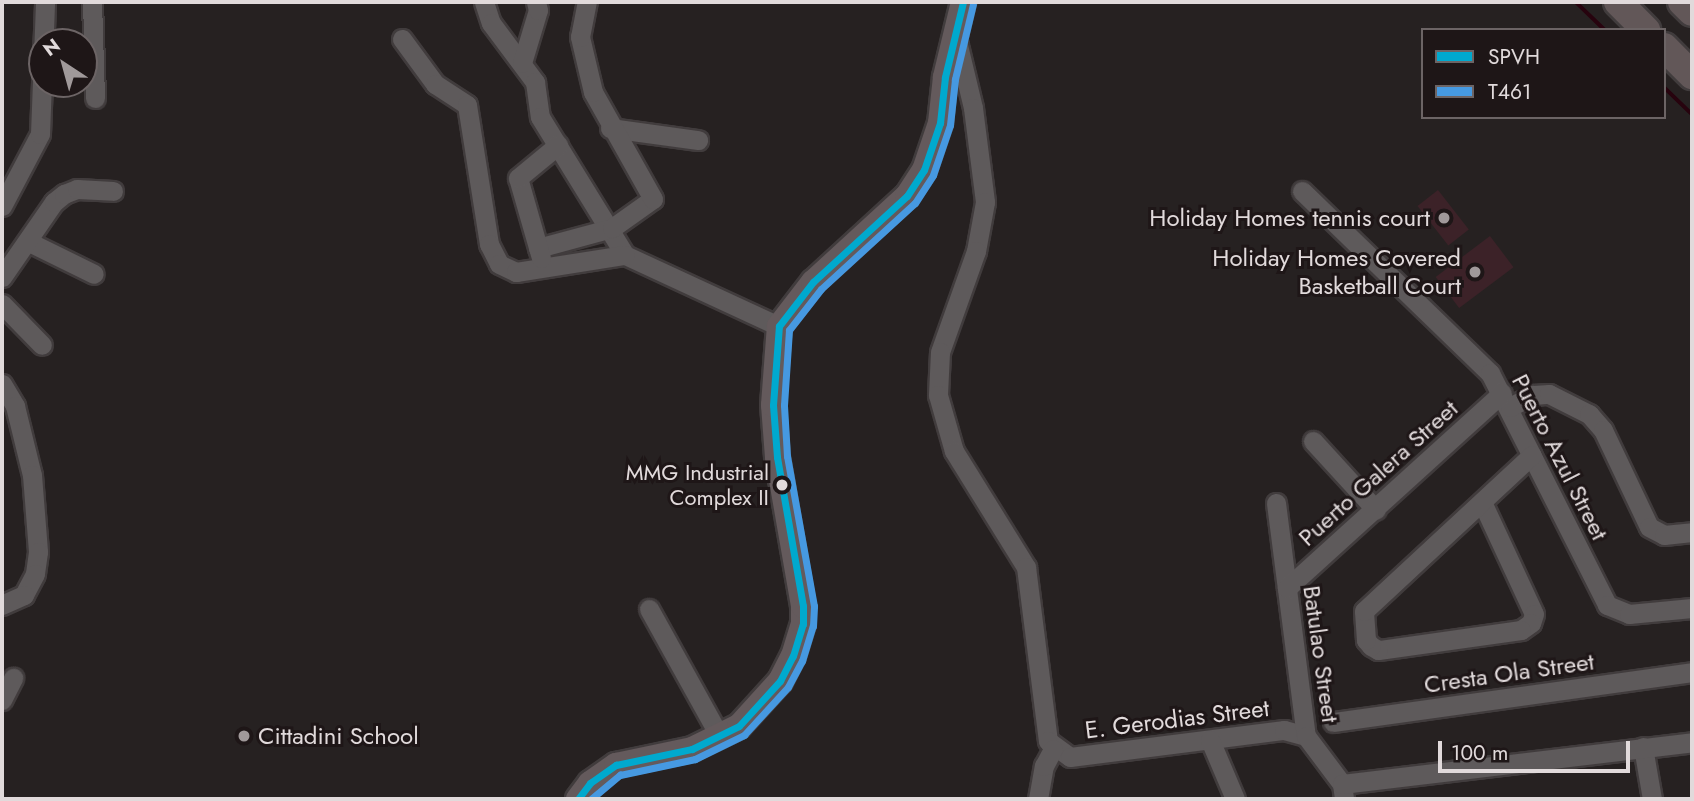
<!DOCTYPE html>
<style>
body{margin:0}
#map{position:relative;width:1694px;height:801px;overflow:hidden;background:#262121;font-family:Jost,sans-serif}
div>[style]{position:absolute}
.green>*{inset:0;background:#3c2228;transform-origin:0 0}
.stream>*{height:3.5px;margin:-1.75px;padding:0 1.75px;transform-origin:1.75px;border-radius:1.75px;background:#27030e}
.roads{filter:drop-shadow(2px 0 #413c3d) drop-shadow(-2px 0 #413c3d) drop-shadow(0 2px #413c3d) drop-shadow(0 -2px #413c3d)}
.minor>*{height:19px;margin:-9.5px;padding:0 9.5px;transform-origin:9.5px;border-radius:9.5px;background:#5e5a5b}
.major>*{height:24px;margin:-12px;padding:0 12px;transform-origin:12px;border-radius:12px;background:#645a5c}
.highway>*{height:28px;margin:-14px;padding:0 14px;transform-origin:14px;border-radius:14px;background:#625758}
.bus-1>*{height:7px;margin:-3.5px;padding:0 3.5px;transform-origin:3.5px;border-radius:3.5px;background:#00a9ce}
.bus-2>*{height:7px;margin:-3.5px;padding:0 3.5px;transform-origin:3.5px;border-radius:3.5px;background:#4699e1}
.dots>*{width:19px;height:19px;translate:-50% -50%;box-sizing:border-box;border:4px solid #1e1617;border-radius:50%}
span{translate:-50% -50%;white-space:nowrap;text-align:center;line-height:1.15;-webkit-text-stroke:6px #1e1617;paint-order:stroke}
.bus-label{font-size:22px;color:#e1dadb}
.right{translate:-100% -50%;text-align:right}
.poi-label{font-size:24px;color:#e1dadb}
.left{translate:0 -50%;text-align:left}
.street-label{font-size:24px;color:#e1dadb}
.frame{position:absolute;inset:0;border:4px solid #e1dadb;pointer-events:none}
.legend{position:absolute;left:1421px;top:28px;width:245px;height:91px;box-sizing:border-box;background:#1e1617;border:2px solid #6c6465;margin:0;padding:9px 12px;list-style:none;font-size:21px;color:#e1dadb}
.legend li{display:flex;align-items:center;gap:14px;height:35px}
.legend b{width:35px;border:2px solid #6c6465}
.north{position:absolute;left:28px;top:28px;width:70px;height:70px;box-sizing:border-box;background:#1e1617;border:2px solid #6c6465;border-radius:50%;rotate:324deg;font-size:19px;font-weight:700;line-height:28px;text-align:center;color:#e1dadb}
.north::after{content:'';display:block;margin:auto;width:24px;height:32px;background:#a0999a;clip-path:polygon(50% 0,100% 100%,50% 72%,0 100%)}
.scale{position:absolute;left:1438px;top:741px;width:192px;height:32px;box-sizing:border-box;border:4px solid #e1dadb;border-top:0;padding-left:9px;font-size:21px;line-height:24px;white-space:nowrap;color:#e1dadb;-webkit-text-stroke:5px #1e1617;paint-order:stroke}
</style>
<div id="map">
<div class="green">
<i style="left:1438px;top:190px;width:50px;height:26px;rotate:52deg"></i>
<i style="left:1490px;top:236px;width:39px;height:68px;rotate:53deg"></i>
</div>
<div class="stream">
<i style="left:1576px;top:2px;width:40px;rotate:44deg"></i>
<i style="left:1664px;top:87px;width:39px;rotate:44deg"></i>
</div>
<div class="roads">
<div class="minor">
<i style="left:92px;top:2px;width:96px;rotate:88.2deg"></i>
<i style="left:484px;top:2px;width:22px;rotate:72deg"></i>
<i style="left:491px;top:23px;width:74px;rotate:53.3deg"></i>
<i style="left:535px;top:82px;width:35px;rotate:82deg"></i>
<i style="left:540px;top:117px;width:162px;rotate:58.4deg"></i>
<i style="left:625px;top:255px;width:170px;rotate:24.8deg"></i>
<i style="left:956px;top:37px;width:73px;rotate:76.5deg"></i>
<i style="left:973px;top:108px;width:95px;rotate:82.7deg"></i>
<i style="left:985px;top:202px;width:50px;rotate:100.4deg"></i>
<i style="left:976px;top:251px;width:107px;rotate:109.6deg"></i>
<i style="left:940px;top:352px;width:43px;rotate:92.7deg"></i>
<i style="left:938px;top:395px;width:58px;rotate:74.1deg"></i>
<i style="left:954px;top:451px;width:137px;rotate:58.2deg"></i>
<i style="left:1026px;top:567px;width:175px;rotate:82.8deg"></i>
<i style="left:1048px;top:741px;width:27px;rotate:36deg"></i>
<i style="left:1070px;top:757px;width:216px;rotate:-7.2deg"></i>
<i style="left:1284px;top:730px;width:23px;rotate:15deg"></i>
<i style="left:402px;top:39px;width:56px;rotate:53.7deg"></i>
<i style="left:435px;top:84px;width:38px;rotate:33deg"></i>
<i style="left:467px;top:105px;width:141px;rotate:81deg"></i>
<i style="left:489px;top:244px;width:22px;rotate:63deg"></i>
<i style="left:499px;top:264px;width:19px;rotate:25deg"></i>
<i style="left:516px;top:272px;width:110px;rotate:-8.9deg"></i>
<i style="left:522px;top:63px;width:55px;rotate:-73.2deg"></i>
<i style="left:538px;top:10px;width:8px;rotate:-104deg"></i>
<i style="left:610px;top:128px;width:89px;rotate:7.8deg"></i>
<i style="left:1302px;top:191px;width:262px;rotate:44.1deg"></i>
<i style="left:1490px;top:373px;width:260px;rotate:63.2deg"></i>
<i style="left:1607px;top:605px;width:24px;rotate:22deg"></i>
<i style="left:1629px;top:614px;width:63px;rotate:-5.4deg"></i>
<i style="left:2px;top:206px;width:81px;rotate:-62.2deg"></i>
<i style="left:40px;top:134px;width:132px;rotate:-87.8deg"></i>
<i style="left:29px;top:242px;width:72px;rotate:26.2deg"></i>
<i style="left:538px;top:248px;width:77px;rotate:-15.1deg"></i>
<i style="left:612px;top:228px;width:50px;rotate:-35.3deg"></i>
<i style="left:653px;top:199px;width:123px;rotate:-119.3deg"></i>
<i style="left:593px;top:92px;width:57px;rotate:-103.3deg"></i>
<i style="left:580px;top:37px;width:36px;rotate:-79deg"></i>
<i style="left:541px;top:258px;width:83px;rotate:-106deg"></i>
<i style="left:518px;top:178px;width:52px;rotate:-39.5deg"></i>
<i style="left:2px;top:277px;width:91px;rotate:-55.3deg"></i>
<i style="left:54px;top:202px;width:13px;rotate:-39deg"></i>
<i style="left:64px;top:194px;width:14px;rotate:-21deg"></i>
<i style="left:77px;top:189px;width:36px;rotate:3deg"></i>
<i style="left:2px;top:304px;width:57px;rotate:45.7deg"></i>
<i style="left:2px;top:384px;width:26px;rotate:59deg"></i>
<i style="left:15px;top:406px;width:71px;rotate:76.2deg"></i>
<i style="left:32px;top:475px;width:77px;rotate:85.5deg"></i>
<i style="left:38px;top:552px;width:22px;rotate:98deg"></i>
<i style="left:35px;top:574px;width:24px;rotate:118deg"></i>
<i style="left:24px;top:595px;width:24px;rotate:156deg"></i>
<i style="left:1510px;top:407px;width:26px;rotate:-28deg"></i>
<i style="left:1533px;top:395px;width:16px;rotate:-4deg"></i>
<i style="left:1549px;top:394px;width:45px;rotate:26.6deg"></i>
<i style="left:1589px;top:414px;width:21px;rotate:49deg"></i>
<i style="left:1603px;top:430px;width:107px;rotate:64.6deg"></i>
<i style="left:1649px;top:527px;width:17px;rotate:28deg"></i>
<i style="left:1664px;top:535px;width:28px;rotate:-6deg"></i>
<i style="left:1313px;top:441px;width:93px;rotate:47.6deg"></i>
<i style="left:1482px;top:502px;width:123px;rotate:65.1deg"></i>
<i style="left:1534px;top:614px;width:9px;rotate:108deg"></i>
<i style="left:1531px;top:623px;width:12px;rotate:145deg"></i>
<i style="left:1521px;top:630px;width:144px;rotate:172deg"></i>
<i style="left:1378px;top:650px;width:8px;rotate:-150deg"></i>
<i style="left:1371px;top:646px;width:8px;rotate:-130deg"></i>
<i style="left:1366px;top:640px;width:29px;rotate:-94deg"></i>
<i style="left:1364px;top:611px;width:229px;rotate:-42.9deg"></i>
<i style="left:1276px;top:503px;width:235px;rotate:82.7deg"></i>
<i style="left:1306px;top:736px;width:60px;rotate:53.1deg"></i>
<i style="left:1342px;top:784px;width:15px;rotate:82deg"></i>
<i style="left:1287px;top:588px;width:290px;rotate:-42.2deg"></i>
<i style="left:649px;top:609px;width:146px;rotate:61deg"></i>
<i style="left:2px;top:700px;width:25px;rotate:-63deg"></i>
<i style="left:1333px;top:722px;width:362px;rotate:-7.9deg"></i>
<i style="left:1210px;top:740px;width:64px;rotate:67deg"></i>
<i style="left:1643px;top:747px;width:53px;rotate:80.2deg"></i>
<i style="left:1342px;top:784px;width:353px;rotate:-6.8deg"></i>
<i style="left:1038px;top:799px;width:34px;rotate:-80deg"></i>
<i style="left:1044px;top:766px;width:19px;rotate:-62deg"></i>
</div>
<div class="major">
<i style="left:578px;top:799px;width:20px;rotate:-53deg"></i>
<i style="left:590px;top:783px;width:32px;rotate:-35deg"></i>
<i style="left:616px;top:765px;width:78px;rotate:-11.9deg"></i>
<i style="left:692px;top:749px;width:52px;rotate:-26.1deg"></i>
<i style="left:739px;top:726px;width:61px;rotate:-47.7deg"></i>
<i style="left:780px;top:681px;width:28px;rotate:-63deg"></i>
<i style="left:793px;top:656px;width:34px;rotate:-73deg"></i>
<i style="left:803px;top:624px;width:18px;rotate:-90deg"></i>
<i style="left:803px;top:606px;width:151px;rotate:-99.9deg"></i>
<i style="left:777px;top:457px;width:52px;rotate:-94.4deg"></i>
<i style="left:773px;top:405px;width:79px;rotate:-85.7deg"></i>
<i style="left:779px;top:326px;width:56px;rotate:-52.3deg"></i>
<i style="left:813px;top:282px;width:127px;rotate:-42.5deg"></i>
<i style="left:907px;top:196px;width:31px;rotate:-57deg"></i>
<i style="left:924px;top:170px;width:50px;rotate:-71.2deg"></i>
<i style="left:940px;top:123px;width:46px;rotate:-83.8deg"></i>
<i style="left:945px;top:77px;width:77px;rotate:-76.5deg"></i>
</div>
<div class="highway">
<i style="left:1618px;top:2px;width:40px;rotate:45deg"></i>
<i style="left:1682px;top:2px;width:14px;rotate:45deg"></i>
<i style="left:1664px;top:47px;width:40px;rotate:45deg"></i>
</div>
</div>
<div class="bus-1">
<i style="left:578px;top:799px;width:20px;rotate:-53deg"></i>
<i style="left:590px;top:783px;width:32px;rotate:-35deg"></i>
<i style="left:616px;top:765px;width:78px;rotate:-11.9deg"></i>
<i style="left:692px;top:749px;width:52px;rotate:-26.1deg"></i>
<i style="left:739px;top:726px;width:61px;rotate:-47.7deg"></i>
<i style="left:780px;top:681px;width:28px;rotate:-63deg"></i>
<i style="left:793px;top:656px;width:34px;rotate:-73deg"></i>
<i style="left:803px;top:624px;width:18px;rotate:-90deg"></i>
<i style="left:803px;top:606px;width:151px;rotate:-99.9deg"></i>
<i style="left:777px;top:457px;width:52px;rotate:-94.4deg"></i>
<i style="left:773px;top:405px;width:79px;rotate:-85.7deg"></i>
<i style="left:779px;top:326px;width:56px;rotate:-52.3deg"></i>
<i style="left:813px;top:282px;width:127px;rotate:-42.5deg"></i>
<i style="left:907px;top:196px;width:31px;rotate:-57deg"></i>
<i style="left:924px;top:170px;width:50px;rotate:-71.2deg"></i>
<i style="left:940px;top:123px;width:46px;rotate:-83.8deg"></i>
<i style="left:945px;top:77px;width:77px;rotate:-76.5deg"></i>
</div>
<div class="bus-2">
<i style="left:591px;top:799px;width:38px;rotate:-40deg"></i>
<i style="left:620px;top:775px;width:77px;rotate:-12deg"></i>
<i style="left:695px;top:759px;width:55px;rotate:-26.1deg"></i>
<i style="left:744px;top:735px;width:65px;rotate:-47.5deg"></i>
<i style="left:788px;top:687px;width:30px;rotate:-62deg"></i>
<i style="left:802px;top:661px;width:37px;rotate:-73deg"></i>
<i style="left:813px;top:626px;width:20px;rotate:-87deg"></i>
<i style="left:814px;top:606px;width:152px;rotate:-100.2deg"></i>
<i style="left:787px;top:456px;width:51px;rotate:-93.4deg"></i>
<i style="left:784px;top:405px;width:75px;rotate:-86.2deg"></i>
<i style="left:789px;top:330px;width:52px;rotate:-52deg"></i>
<i style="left:821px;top:289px;width:127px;rotate:-42.5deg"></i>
<i style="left:915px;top:203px;width:33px;rotate:-57deg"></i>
<i style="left:933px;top:175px;width:53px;rotate:-71.2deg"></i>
<i style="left:950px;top:125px;width:46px;rotate:-83.8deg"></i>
<i style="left:955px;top:79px;width:77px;rotate:-76.5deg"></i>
</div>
<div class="dots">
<i style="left:1444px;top:218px;background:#a0999a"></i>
<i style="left:1475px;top:272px;background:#a0999a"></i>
<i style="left:782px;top:485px;background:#e1dadb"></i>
<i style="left:244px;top:736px;background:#a0999a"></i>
</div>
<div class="bus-label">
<span class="right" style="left:769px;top:485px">MMG Industrial<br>Complex II</span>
</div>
<div class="poi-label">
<span class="right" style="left:1430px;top:218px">Holiday Homes tennis court</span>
<span class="right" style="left:1461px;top:272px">Holiday Homes Covered<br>Basketball Court</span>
<span class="left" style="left:258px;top:736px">Cittadini School</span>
</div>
<div class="street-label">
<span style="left:1560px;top:457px;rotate:63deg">Puerto Azul Street</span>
<span style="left:1378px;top:473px;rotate:-42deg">Puerto Galera Street</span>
<span style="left:1321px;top:654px;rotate:82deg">Batulao Street</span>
<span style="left:1509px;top:673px;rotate:-8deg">Cresta Ola Street</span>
<span style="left:1177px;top:719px;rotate:-7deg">E. Gerodias Street</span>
</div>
<div class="frame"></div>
<ul class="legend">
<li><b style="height:9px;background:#00a9ce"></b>SPVH</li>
<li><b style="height:9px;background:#4699e1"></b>T461</li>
</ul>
<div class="north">N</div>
<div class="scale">100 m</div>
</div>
